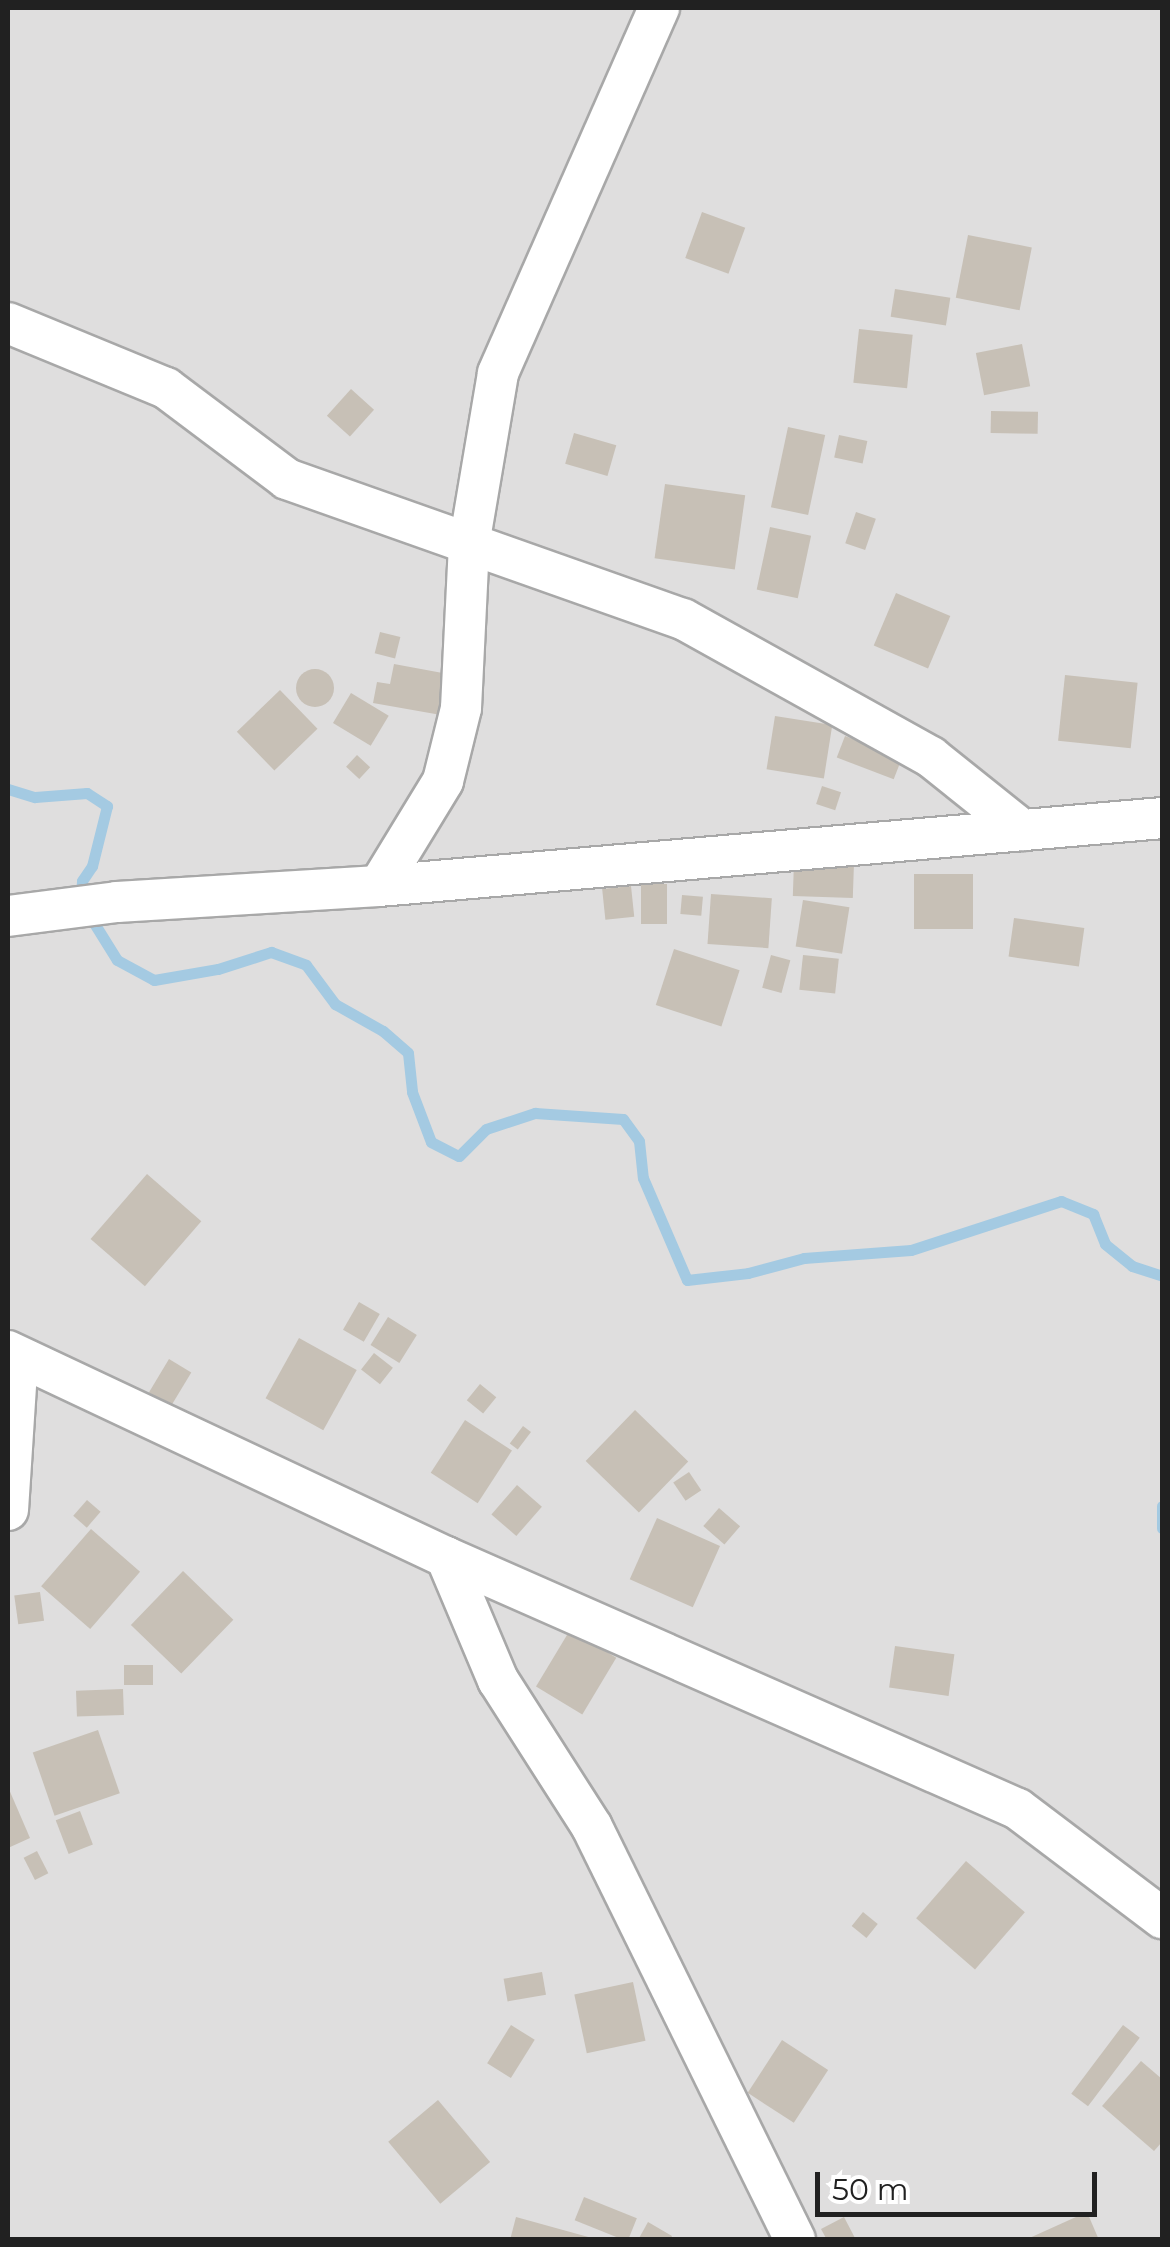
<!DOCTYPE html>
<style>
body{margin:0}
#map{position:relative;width:1170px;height:2247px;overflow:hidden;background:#f2f0e7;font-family:Montserrat,sans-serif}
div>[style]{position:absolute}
.residential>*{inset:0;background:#dfdede;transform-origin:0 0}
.stream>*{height:11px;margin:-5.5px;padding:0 5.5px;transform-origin:5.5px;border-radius:5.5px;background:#a4cae2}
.building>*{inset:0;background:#c7c0b6;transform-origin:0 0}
.round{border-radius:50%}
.roads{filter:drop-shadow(2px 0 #a8a8a8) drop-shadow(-2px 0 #a8a8a8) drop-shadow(0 2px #a8a8a8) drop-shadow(0 -2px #a8a8a8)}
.minor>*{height:40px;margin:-20px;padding:0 20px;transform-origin:20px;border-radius:20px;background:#fff}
span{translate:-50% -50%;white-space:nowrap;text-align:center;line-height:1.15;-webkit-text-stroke:10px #fff;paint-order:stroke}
.frame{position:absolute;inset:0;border:10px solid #212121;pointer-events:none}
.scale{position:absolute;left:815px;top:2172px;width:282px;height:45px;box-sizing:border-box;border:5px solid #212121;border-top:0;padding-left:12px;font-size:30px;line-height:35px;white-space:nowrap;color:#212121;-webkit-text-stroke:8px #fff;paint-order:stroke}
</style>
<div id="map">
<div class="residential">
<i style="left:8px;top:8px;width:1154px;height:2231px"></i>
</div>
<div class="stream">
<i style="left:8px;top:789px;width:28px;rotate:17deg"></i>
<i style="left:35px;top:797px;width:52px;rotate:-4.4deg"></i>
<i style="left:87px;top:793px;width:24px;rotate:33deg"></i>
<i style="left:107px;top:806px;width:62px;rotate:104deg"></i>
<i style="left:92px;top:866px;width:18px;rotate:124deg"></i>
<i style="left:82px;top:881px;width:17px;rotate:93deg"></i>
<i style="left:89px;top:915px;width:53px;rotate:58.1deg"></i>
<i style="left:117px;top:960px;width:42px;rotate:28.4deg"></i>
<i style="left:154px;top:980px;width:65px;rotate:-9.8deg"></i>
<i style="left:218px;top:969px;width:56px;rotate:-17.8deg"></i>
<i style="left:271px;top:952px;width:37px;rotate:20deg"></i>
<i style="left:306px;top:965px;width:49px;rotate:53.4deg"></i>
<i style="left:335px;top:1004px;width:55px;rotate:29.4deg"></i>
<i style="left:383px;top:1031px;width:33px;rotate:41deg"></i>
<i style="left:408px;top:1053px;width:39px;rotate:84deg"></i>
<i style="left:412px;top:1092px;width:53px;rotate:69.2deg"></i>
<i style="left:431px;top:1142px;width:31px;rotate:27deg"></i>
<i style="left:459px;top:1156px;width:38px;rotate:-45deg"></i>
<i style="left:486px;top:1129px;width:52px;rotate:-18.1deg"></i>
<i style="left:535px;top:1113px;width:88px;rotate:3.9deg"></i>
<i style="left:623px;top:1119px;width:27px;rotate:54deg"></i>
<i style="left:639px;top:1141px;width:37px;rotate:84deg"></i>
<i style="left:643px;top:1178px;width:111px;rotate:66.7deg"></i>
<i style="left:687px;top:1280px;width:61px;rotate:-6.5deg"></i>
<i style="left:748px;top:1273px;width:58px;rotate:-15deg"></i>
<i style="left:804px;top:1258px;width:107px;rotate:-4.3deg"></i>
<i style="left:911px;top:1250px;width:158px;rotate:-18.1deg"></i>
<i style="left:1061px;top:1201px;width:35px;rotate:22deg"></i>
<i style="left:1093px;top:1214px;width:32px;rotate:68deg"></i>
<i style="left:1105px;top:1244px;width:35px;rotate:39deg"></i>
<i style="left:1132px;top:1266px;width:32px;rotate:18deg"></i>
<i style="left:1162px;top:1506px;width:22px;rotate:90deg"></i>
</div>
<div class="building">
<i style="left:702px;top:212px;width:46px;height:49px;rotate:20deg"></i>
<i style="left:968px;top:235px;width:65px;height:64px;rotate:11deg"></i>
<i style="left:895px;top:289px;width:56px;height:28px;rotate:9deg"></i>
<i style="left:859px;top:329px;width:54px;height:54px;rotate:6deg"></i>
<i style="left:1022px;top:344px;width:43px;height:47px;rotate:79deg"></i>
<i style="left:351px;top:389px;width:31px;height:36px;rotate:42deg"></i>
<i style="left:991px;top:411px;width:47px;height:22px;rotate:1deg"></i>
<i style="left:788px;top:427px;width:38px;height:82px;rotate:12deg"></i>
<i style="left:574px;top:433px;width:44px;height:32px;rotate:16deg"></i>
<i style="left:839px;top:435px;width:29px;height:23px;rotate:12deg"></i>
<i style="left:665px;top:484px;width:81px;height:75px;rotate:8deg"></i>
<i style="left:856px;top:512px;width:21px;height:33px;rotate:19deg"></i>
<i style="left:770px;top:527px;width:42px;height:64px;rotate:12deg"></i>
<i style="left:896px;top:593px;width:59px;height:57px;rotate:23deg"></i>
<i style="left:380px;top:632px;width:21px;height:22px;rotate:14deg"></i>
<i style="clip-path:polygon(394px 664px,448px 674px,441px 715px,373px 703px,377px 682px,390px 684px)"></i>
<i class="round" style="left:296px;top:669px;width:38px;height:38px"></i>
<i style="left:1065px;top:675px;width:73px;height:66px;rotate:6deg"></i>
<i style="left:280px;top:690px;width:54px;height:60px;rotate:46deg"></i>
<i style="left:351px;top:693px;width:44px;height:35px;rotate:31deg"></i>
<i style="left:775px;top:716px;width:58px;height:54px;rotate:9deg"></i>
<i style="left:845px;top:736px;width:61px;height:23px;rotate:21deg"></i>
<i style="left:357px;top:755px;width:18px;height:16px;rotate:43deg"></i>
<i style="left:822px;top:786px;width:20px;height:19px;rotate:18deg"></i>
<i style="left:794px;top:862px;width:60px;height:34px;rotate:2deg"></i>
<i style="left:973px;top:874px;width:55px;height:59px;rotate:90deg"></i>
<i style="left:641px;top:884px;width:26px;height:40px"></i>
<i style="left:631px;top:886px;width:31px;height:29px;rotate:84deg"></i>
<i style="left:711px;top:894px;width:61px;height:50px;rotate:4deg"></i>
<i style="left:682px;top:895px;width:21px;height:19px;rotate:5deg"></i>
<i style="left:803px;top:900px;width:47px;height:47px;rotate:9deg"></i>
<i style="left:1014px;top:918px;width:71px;height:39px;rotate:8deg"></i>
<i style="left:674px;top:949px;width:69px;height:59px;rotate:18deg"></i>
<i style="left:771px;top:955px;width:20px;height:34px;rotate:15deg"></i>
<i style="left:803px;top:955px;width:36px;height:35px;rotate:6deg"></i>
<i style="left:147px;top:1174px;width:72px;height:86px;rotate:41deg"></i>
<i style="left:359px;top:1302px;width:24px;height:32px;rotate:30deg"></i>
<i style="left:388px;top:1317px;width:34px;height:33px;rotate:32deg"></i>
<i style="left:299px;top:1338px;width:66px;height:69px;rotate:29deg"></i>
<i style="left:374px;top:1353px;width:24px;height:21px;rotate:38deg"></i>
<i style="left:169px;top:1359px;width:26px;height:39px;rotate:31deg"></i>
<i style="left:480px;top:1384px;width:21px;height:21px;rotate:39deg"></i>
<i style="left:635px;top:1410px;width:74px;height:71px;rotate:44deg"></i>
<i style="left:465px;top:1420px;width:56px;height:63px;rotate:33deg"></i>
<i style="left:523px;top:1426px;width:10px;height:22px;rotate:37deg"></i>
<i style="left:689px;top:1472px;width:22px;height:19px;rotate:56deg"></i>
<i style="left:517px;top:1485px;width:33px;height:39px;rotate:41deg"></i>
<i style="left:87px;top:1500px;width:18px;height:21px;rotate:41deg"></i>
<i style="left:719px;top:1508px;width:28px;height:24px;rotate:41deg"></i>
<i style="left:657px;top:1518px;width:69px;height:67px;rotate:24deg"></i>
<i style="left:91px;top:1529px;width:65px;height:76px;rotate:41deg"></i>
<i style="left:183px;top:1571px;width:70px;height:75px;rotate:44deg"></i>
<i style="left:40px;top:1592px;width:29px;height:26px;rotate:82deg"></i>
<i style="left:570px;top:1630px;width:54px;height:66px;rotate:31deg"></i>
<i style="left:895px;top:1646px;width:60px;height:42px;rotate:8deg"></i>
<i style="left:124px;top:1665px;width:29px;height:20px"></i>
<i style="left:123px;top:1689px;width:26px;height:47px;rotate:88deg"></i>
<i style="left:98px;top:1730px;width:67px;height:69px;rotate:71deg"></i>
<i style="clip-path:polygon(8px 1787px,30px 1838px,8px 1848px)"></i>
<i style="left:80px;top:1811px;width:36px;height:26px;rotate:69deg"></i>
<i style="left:37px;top:1851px;width:25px;height:15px;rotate:63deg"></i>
<i style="left:966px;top:1861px;width:78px;height:76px;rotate:41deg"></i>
<i style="left:863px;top:1912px;width:19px;height:18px;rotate:39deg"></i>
<i style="left:542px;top:1972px;width:23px;height:39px;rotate:80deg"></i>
<i style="left:633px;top:1982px;width:60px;height:60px;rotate:78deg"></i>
<i style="left:511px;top:2025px;width:28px;height:45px;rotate:32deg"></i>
<i style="left:1123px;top:2025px;width:21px;height:86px;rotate:37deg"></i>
<i style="left:782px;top:2040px;width:55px;height:63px;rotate:33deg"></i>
<i style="clip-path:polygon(1141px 2061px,1162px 2079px,1162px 2142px,1154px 2151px,1102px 2106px)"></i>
<i style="left:438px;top:2100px;width:81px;height:65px;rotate:50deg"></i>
<i style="left:584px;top:2197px;width:57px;height:25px;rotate:22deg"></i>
<i style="clip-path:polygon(1087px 2212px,1099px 2240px,1025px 2240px)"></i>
<i style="clip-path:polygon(516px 2217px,592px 2238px,592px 2240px,510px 2240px)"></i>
<i style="clip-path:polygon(844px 2217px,856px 2240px,827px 2240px,821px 2229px)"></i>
<i style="clip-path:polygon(648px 2222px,672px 2236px,670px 2240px,638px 2240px)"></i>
</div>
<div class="roads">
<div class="minor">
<i style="left:8px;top:323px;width:171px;rotate:22.4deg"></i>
<i style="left:166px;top:388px;width:151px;rotate:36.9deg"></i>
<i style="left:287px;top:479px;width:420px;rotate:19.5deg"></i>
<i style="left:683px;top:619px;width:284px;rotate:29.1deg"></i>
<i style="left:931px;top:757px;width:117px;rotate:38.7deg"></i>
<i style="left:379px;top:886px;width:123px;rotate:-58.6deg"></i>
<i style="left:443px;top:781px;width:75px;rotate:-76.1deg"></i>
<i style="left:461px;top:708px;width:163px;rotate:-87.2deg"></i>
<i style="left:469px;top:545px;width:174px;rotate:-80.4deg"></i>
<i style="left:498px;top:373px;width:399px;rotate:-66.2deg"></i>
<i style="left:8px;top:916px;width:110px;rotate:-7.3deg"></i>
<i style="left:117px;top:902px;width:262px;rotate:-3.5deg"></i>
<i style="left:379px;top:886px;width:786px;rotate:-4.96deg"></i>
<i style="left:8px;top:1351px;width:484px;rotate:25.2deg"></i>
<i style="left:446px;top:1557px;width:625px;rotate:23.78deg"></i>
<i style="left:1018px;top:1809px;width:181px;rotate:37.1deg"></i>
<i style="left:8px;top:1510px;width:153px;rotate:-86.3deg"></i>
<i style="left:446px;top:1557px;width:134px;rotate:67.1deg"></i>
<i style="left:498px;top:1680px;width:174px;rotate:57.4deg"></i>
<i style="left:592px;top:1827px;width:460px;rotate:63.8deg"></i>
</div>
</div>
<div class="frame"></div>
<div class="scale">50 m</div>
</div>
